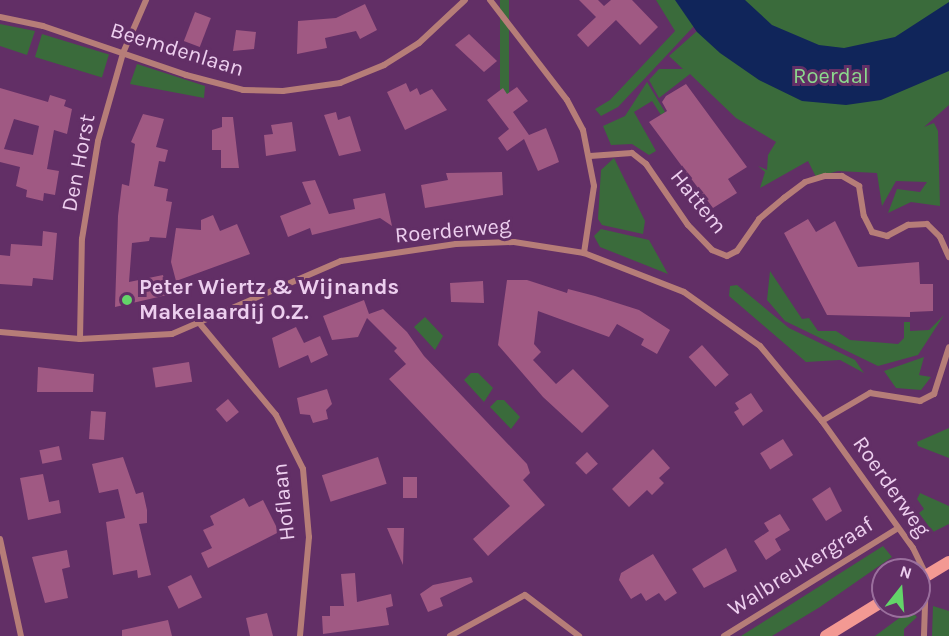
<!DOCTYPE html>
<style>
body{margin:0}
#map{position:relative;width:949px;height:636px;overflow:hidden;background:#622f66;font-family:Karla,sans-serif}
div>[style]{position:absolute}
.green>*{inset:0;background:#3a6b3b;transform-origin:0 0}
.water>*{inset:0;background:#10255a}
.building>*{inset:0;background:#a05983;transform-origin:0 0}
.street>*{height:6px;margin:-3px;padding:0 3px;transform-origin:3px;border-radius:3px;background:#b67d78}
.secondary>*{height:12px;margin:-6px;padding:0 6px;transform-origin:6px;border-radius:6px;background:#f39993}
.dots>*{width:16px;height:16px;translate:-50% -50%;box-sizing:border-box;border:3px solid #622f66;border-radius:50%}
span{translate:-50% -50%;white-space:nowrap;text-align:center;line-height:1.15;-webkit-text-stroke:6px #622f66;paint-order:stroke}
.street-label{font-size:22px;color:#edcfef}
.park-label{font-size:22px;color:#8cd98d}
.poi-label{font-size:22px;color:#edcfef;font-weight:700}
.left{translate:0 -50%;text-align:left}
.north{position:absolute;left:871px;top:558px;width:60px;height:60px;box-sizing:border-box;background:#622f66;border:2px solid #9a6f9d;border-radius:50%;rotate:17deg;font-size:16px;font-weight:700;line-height:24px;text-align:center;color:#edcfef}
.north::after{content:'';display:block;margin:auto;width:21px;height:27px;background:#63d469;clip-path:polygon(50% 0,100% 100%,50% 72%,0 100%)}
</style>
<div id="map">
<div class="green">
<i style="left:500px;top:0;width:9px;height:115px"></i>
<i style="clip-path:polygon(656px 0,949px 0,949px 105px,924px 127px,934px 123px,938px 131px,940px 206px,911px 202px,888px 213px,897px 189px,920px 192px,927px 182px,896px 181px,882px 206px,877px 173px,838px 171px,816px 177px,808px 161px,760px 188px,765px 172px,758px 166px,767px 170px,768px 155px,776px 142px,736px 118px,690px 74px,659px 98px,649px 80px,659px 69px,683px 69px,669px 56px,697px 31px,694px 26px,618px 107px,601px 116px,595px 109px,610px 100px,675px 31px)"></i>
<i style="clip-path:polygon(0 24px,35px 31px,27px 55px,0 46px)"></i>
<i style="left:42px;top:34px;width:70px;height:24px;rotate:17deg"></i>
<i style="clip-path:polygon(137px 64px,205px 86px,204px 98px,130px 84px)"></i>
<i style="clip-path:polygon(647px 82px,665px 112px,661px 115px,652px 101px,634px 112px,656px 151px,649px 155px,632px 144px,611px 145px,603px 126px,625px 116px)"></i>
<i style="clip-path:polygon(614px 158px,645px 221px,643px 234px,602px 225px,598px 219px,601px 170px)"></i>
<i style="clip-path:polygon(601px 229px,649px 240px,668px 274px,600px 247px,594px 236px)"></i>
<i style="clip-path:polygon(770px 271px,802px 319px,809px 318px,818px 331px,836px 331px,850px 340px,898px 344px,904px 338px,904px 322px,910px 322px,910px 331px,929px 330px,944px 315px,918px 355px,878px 366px,785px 321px,767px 300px)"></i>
<i style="clip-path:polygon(737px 285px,789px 328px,855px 360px,864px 373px,840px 360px,806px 362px,729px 296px,730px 286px)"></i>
<i style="clip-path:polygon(425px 317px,443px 336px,435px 350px,414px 327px)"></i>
<i style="clip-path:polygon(924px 357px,919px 375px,931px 377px,921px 390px,896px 388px,884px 371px)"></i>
<i style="clip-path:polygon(471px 373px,478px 373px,493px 388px,484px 402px,464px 380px)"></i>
<i style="clip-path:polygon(497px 400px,504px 400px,520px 417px,511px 429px,490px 407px)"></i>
<i style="clip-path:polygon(949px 428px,949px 458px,918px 446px,917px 442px)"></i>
<i style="clip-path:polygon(920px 493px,949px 506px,949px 524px,933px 532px,919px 513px,924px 509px,917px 499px)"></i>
<i style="clip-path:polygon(883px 546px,892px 557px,820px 607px,772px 636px,741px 636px)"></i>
<i style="clip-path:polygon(933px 606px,949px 611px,949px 636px,932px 636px)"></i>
<i style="clip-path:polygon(910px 610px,917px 617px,904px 629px,904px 636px,875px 636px)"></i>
</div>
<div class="water">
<i style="clip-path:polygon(675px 0,745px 0,772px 25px,819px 45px,844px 48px,895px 37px,949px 2px,949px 71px,881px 100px,846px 105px,802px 101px,759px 80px,720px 53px,697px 32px)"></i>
</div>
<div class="building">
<i style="clip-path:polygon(579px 0,598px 0,604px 6px,611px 0,632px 0,658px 27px,640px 45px,616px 20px,588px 47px,577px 35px,596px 17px)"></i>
<i style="clip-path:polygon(365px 4px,377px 30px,360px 39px,356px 31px,325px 38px,327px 48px,297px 54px,298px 21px,336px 18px)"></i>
<i style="left:195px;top:12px;width:17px;height:31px;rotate:21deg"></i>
<i style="clip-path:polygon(236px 30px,256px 32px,254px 49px,233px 51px)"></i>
<i style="clip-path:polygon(469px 34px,497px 61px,484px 72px,455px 45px)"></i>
<i style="clip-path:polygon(406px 83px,410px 92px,417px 88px,420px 95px,432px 89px,447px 110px,405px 130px,387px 92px)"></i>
<i style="clip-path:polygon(686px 84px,747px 167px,728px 179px,737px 193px,713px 208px,649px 122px,667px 111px,662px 102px,666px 96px)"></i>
<i style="clip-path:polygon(517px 87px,528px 101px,513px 112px,529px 135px,546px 128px,556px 153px,559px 162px,538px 171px,524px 139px,507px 151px,498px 138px,509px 129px,487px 100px,503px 88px,507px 94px)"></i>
<i style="clip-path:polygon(evenodd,0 88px,48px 102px,50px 95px,66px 100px,64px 106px,72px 109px,67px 134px,54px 130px,47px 169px,59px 171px,55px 195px,44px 193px,43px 201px,26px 197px,27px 190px,16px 186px,20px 167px,0 162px,0 88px,14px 119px,39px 126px,33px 155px,4px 149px,14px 119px)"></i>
<i style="clip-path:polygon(336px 112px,338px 120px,350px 116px,361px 151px,339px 156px,324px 115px)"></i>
<i style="clip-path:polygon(143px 114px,164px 119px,156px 147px,168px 150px,165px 162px,159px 161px,154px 186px,168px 189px,166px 201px,172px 202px,166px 238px,150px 237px,149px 241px,132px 243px,129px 282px,163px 275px,167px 295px,115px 307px,118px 216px,122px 184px,129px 186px,135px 144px,131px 142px)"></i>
<i style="clip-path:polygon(222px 117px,233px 117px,239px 168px,221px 168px,221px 150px,212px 150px,212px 130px,222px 127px)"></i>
<i style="clip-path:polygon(292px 122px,296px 151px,266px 156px,264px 135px,273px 134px,271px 125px)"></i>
<i style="clip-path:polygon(502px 172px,503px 195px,425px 208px,421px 185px,448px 180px,446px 173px)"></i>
<i style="clip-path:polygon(315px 180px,329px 214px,355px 209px,353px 199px,385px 193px,392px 226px,380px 218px,312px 235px,310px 228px,288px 237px,280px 216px,311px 204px,302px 182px)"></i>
<i style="clip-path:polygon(213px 215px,220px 231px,237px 224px,250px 254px,176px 281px,171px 262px,176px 228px,201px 230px,201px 220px)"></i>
<i style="clip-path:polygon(808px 219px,816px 232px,835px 221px,858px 267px,919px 262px,920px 284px,933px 284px,933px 311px,910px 312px,910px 317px,827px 315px,784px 233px)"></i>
<i style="clip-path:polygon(43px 231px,57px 233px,53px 280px,33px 278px,32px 286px,0 284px,0 255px,10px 256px,11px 244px,42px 246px)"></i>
<i style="clip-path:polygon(507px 280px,527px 280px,567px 293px,568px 289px,595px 296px,639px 310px,670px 330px,657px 354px,641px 345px,644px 339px,617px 324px,609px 337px,538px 311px,534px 344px,541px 352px,533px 360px,556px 384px,573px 369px,609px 406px,582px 433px,543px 397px,498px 345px)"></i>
<i style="clip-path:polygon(483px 281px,484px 303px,451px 302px,450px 283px)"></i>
<i style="clip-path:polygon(364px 300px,369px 314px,383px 309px,407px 332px,424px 356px,527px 464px,530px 473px,523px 480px,545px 505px,488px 556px,473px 539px,510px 506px,389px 379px,406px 364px,394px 351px,397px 348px,367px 318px,358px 337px,332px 340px,323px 316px)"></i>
<i style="clip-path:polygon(296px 327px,304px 343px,320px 336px,328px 355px,311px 363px,308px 355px,279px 368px,272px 338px)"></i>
<i style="left:702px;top:345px;width:40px;height:18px;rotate:48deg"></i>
<i style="left:189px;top:362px;width:20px;height:37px;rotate:81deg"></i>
<i style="clip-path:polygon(38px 367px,94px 374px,93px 392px,37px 392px)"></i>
<i style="clip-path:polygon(327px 389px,332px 404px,326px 410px,328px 419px,313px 423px,310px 415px,300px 414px,297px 398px)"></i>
<i style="clip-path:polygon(751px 393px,763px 411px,743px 426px,734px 412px,739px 409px,735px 403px)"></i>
<i style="left:228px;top:399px;width:17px;height:16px;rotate:50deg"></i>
<i style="left:91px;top:411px;width:15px;height:28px;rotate:4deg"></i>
<i style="left:783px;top:439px;width:19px;height:27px;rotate:58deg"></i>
<i style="left:59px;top:446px;width:14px;height:20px;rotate:78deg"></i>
<i style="clip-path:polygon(653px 449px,670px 468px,659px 478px,664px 483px,652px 495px,647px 490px,629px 507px,612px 489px)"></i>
<i style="left:587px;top:452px;width:16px;height:16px;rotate:47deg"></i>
<i style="clip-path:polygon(123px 457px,136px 494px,143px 492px,147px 510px,147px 523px,139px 524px,151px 575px,138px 578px,137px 570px,113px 575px,106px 522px,125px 518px,118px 489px,99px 493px,92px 464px)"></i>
<i style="left:378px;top:457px;width:28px;height:59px;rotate:72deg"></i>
<i style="clip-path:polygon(43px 474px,49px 502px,59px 500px,61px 513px,28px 520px,20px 478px)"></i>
<i style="left:403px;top:477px;width:14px;height:21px"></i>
<i style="clip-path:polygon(830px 487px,842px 511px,826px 521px,812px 499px)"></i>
<i style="clip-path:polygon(244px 498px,249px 507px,263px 500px,279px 532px,208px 568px,201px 553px,212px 548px,203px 530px,214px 525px,210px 516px)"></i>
<i style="clip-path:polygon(780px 514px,790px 530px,775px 539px,781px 550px,766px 560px,754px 541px,769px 531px,764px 523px)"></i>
<i style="clip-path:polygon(387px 528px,404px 528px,403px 565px)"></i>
<i style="clip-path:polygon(726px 548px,737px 571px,704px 588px,692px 569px)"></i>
<i style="clip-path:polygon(67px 550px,70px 567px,62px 569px,68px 598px,45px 603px,32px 557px)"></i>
<i style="clip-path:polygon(653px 554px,677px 593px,665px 601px,659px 593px,646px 601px,641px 593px,631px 599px,619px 580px,621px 573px)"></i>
<i style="clip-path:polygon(355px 573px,357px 602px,391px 594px,393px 606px,386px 608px,389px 625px,323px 634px,322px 616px,330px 616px,330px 606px,344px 606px,341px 574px)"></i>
<i style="left:191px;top:575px;width:25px;height:26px;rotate:64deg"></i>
<i style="clip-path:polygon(471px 577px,473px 582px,440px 598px,443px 606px,428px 612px,420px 594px,433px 585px)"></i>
<i style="clip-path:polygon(267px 613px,273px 636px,250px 636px,246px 618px)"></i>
<i style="clip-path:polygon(168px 620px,172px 636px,122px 636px,122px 630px)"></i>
</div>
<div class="street">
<i style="left:490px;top:0;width:126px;rotate:52.4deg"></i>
<i style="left:567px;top:100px;width:34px;rotate:62deg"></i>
<i style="left:583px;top:130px;width:57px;rotate:78.9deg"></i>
<i style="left:594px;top:186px;width:68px;rotate:98.5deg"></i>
<i style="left:0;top:17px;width:44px;rotate:11.8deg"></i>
<i style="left:43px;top:26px;width:151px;rotate:18.9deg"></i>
<i style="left:186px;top:75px;width:59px;rotate:14.7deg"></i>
<i style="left:243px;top:90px;width:40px;rotate:1.4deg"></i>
<i style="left:283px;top:91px;width:58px;rotate:-8deg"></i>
<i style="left:340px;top:83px;width:48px;rotate:-22.2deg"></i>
<i style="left:384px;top:65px;width:41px;rotate:-32.2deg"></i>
<i style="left:419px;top:43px;width:63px;rotate:-43.1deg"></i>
<i style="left:590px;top:156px;width:42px;rotate:-4.1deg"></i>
<i style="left:632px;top:153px;width:18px;rotate:38deg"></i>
<i style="left:646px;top:164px;width:74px;rotate:55.5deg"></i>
<i style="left:688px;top:225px;width:35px;rotate:46deg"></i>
<i style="left:712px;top:250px;width:16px;rotate:22deg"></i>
<i style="left:727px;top:256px;width:11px;rotate:-27deg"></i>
<i style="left:737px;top:251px;width:39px;rotate:-55deg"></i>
<i style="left:759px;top:219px;width:33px;rotate:-40deg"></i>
<i style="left:784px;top:198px;width:26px;rotate:-37deg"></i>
<i style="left:805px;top:182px;width:21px;rotate:-17deg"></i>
<i style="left:825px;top:176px;width:17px"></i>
<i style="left:842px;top:176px;width:20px;rotate:30deg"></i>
<i style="left:859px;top:186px;width:30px;rotate:81deg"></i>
<i style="left:864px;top:216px;width:18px;rotate:63deg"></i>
<i style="left:872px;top:232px;width:16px;rotate:15deg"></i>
<i style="left:887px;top:236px;width:24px;rotate:-28deg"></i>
<i style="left:908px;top:225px;width:19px;rotate:-3deg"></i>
<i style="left:927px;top:224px;width:18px;rotate:45deg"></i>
<i style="left:940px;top:237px;width:22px;rotate:66deg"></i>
<i style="left:201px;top:325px;width:117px;rotate:50.2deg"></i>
<i style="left:276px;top:415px;width:60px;rotate:63.4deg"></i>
<i style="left:303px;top:469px;width:68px;rotate:85deg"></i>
<i style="left:309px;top:537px;width:99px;rotate:95.2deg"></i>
<i style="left:0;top:332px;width:80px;rotate:5deg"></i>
<i style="left:80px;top:339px;width:92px;rotate:-3.1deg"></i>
<i style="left:172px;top:334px;width:184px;rotate:-23.4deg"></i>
<i style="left:341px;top:261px;width:116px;rotate:-8.4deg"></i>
<i style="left:456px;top:244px;width:58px;rotate:-2deg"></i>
<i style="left:514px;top:242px;width:71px;rotate:8.9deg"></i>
<i style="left:584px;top:253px;width:107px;rotate:21.3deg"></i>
<i style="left:684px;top:292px;width:93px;rotate:35.4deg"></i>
<i style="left:760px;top:346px;width:97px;rotate:50.4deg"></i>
<i style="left:822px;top:421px;width:156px;rotate:54.4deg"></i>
<i style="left:913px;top:548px;width:30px;rotate:64deg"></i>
<i style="left:926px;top:575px;width:61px;rotate:91.9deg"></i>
<i style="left:80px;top:339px;width:100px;rotate:-88.9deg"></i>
<i style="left:82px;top:239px;width:99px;rotate:-80.7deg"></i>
<i style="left:98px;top:141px;width:91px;rotate:-74.1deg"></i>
<i style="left:123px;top:53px;width:58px;rotate:-66.5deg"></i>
<i style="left:822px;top:421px;width:56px;rotate:-30.3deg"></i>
<i style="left:870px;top:393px;width:51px;rotate:9.1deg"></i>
<i style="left:920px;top:401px;width:16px;rotate:-27deg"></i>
<i style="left:934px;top:394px;width:49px;rotate:-72.3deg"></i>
<i style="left:0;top:539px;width:99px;rotate:77.8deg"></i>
<i style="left:450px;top:636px;width:85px;rotate:-28.7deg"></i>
<i style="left:525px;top:595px;width:68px;rotate:37.2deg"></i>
<i style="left:724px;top:636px;width:205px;rotate:-31.8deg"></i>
</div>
<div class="secondary">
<i style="left:919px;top:580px;width:35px;rotate:-31deg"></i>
<i style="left:826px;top:636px;width:67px;rotate:-31.6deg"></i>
</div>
<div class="dots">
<i style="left:127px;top:300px;background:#63d469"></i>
</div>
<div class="street-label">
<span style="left:177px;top:50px;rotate:17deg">Beemdenlaan</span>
<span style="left:79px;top:163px;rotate:-79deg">Den Horst</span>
<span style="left:698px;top:202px;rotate:51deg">Hattem</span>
<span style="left:453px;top:231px;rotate:-5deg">Roerderweg</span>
<span style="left:891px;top:487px;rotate:55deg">Roerderweg</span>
<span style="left:284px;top:502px;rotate:-96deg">Hoflaan</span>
<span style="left:801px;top:567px;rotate:-32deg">Walbreukergraaf</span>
</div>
<div class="park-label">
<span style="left:831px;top:77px">Roerdal</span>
</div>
<div class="poi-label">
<span class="left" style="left:139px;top:300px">Peter Wiertz &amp; Wijnands<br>Makelaardij O.Z.</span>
</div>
<div class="north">N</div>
</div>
